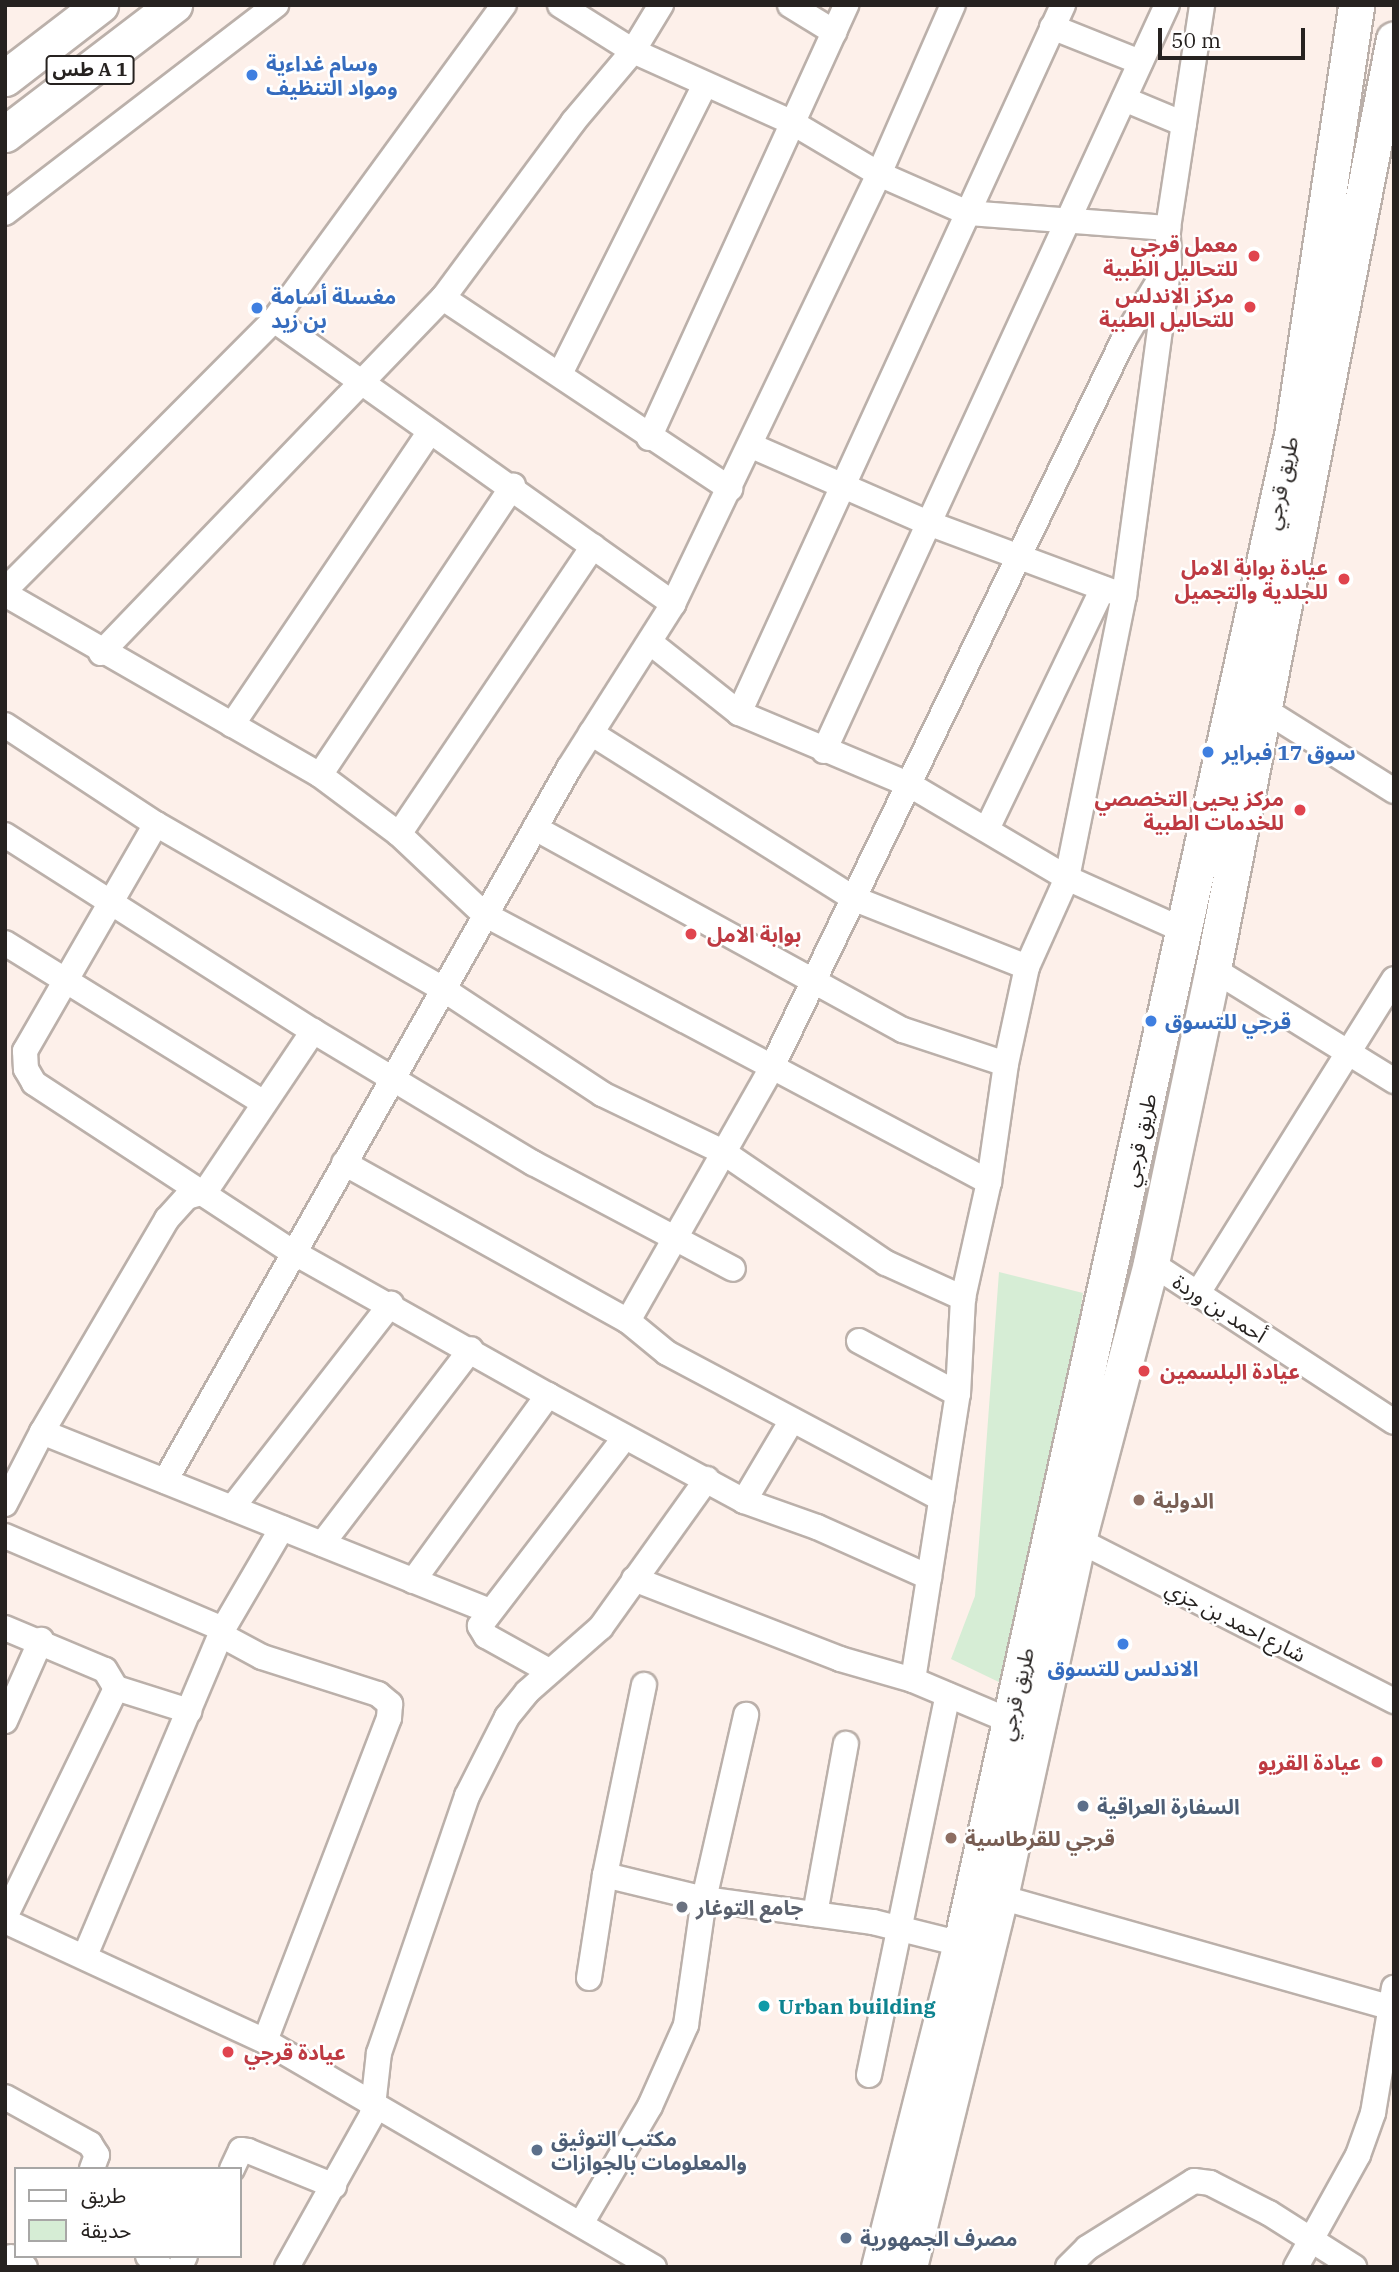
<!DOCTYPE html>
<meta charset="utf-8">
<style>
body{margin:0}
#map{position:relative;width:1399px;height:2272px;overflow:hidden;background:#fdf0ea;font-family:"IBM Plex Serif","Noto Sans Arabic",serif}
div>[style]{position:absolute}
.green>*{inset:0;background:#d6edd5}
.roads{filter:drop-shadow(2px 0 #bbb0aa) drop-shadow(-2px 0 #bbb0aa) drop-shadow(0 2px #bbb0aa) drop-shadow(0 -2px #bbb0aa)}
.minor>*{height:24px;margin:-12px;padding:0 12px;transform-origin:12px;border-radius:12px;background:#fff}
.highway>*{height:35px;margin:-17.5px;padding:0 17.5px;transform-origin:17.5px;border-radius:17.5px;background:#fff}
.dots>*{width:19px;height:19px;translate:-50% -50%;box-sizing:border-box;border:4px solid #fff;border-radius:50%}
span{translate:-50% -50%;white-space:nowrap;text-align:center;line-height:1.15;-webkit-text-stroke:5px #fff;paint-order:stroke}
.shield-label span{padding:2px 5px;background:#fff;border:2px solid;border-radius:5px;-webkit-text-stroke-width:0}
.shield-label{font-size:19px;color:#262220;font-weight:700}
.shop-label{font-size:21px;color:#366cbe;font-weight:700}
.left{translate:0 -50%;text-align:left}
.health-label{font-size:21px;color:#be3a42;font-weight:700}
.right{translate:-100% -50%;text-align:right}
.street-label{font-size:21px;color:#262220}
.education-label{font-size:21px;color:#785e54;font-weight:700}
.service-label{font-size:21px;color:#4e5e75;font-weight:700}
.worship-label{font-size:21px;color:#5b616d;font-weight:700}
.culture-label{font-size:21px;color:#0d838f;font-weight:700}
.frame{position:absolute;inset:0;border:7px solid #262220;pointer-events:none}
.legend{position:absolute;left:14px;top:2167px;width:228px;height:91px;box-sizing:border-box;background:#fff;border:2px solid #a8a7a6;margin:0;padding:9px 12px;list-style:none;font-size:21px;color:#262220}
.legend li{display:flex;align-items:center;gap:14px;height:35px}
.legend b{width:35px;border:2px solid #a8a7a6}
.scale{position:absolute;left:1158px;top:28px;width:147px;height:32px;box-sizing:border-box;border:4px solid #262220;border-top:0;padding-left:9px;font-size:21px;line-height:24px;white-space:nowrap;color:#262220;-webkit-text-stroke:5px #fff;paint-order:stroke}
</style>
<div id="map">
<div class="green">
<i style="clip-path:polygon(999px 1272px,1083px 1293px,1064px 1420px,1005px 1685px,951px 1659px,975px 1596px)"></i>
</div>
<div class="roads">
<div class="minor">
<i style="left:560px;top:5px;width:86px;rotate:32.2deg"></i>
<i style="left:633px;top:51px;width:175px;rotate:24.2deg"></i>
<i style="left:793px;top:123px;width:100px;rotate:30.7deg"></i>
<i style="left:879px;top:174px;width:97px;rotate:23.7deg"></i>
<i style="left:968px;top:213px;width:201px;rotate:4.3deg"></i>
<i style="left:790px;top:5px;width:52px;rotate:31.5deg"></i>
<i style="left:1052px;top:27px;width:95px;rotate:21.7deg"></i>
<i style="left:1124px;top:99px;width:65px;rotate:22.6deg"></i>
<i style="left:5px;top:213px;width:342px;rotate:-37.5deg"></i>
<i style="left:443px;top:298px;width:345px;rotate:33.6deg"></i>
<i style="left:274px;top:320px;width:490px;rotate:35.4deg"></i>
<i style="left:560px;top:374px;width:324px;rotate:-63.4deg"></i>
<i style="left:649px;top:438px;width:476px;rotate:-65.5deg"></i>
<i style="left:752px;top:446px;width:192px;rotate:23.6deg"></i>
<i style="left:928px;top:523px;width:209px;rotate:20.4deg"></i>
<i style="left:5px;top:590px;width:381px;rotate:-45.1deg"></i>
<i style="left:274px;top:320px;width:390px;rotate:-53.9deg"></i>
<i style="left:5px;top:594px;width:363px;rotate:29.9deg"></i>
<i style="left:320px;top:775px;width:99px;rotate:36.8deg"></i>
<i style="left:399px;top:834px;width:117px;rotate:43.3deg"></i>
<i style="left:484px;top:914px;width:572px;rotate:27.95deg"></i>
<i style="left:651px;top:643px;width:112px;rotate:38.5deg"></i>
<i style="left:739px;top:713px;width:186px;rotate:22.8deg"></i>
<i style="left:910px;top:785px;width:182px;rotate:30.6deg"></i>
<i style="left:1067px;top:878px;width:129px;rotate:24.2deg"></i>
<i style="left:101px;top:653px;width:493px;rotate:-46.1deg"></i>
<i style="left:443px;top:298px;width:219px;rotate:-53.5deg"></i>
<i style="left:573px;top:122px;width:93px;rotate:-49.8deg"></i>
<i style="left:633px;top:51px;width:54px;rotate:-58.7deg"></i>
<i style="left:1265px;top:710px;width:152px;rotate:32.1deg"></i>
<i style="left:739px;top:713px;width:779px;rotate:-65.41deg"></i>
<i style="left:5px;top:725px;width:181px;rotate:33.3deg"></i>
<i style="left:156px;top:824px;width:331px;rotate:29.9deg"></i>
<i style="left:443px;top:989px;width:191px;rotate:33.4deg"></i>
<i style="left:602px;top:1094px;width:134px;rotate:25.6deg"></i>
<i style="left:723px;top:1152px;width:197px;rotate:34.3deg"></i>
<i style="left:886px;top:1263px;width:85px;rotate:24.4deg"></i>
<i style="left:232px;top:725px;width:354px;rotate:-56deg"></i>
<i style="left:591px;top:733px;width:312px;rotate:32.2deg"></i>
<i style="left:855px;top:899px;width:185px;rotate:21.6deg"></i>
<i style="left:824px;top:751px;width:821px;rotate:-65.31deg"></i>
<i style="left:320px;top:775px;width:348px;rotate:-56.3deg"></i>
<i style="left:156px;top:824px;width:262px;rotate:120deg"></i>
<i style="left:25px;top:1051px;width:18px;rotate:87deg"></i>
<i style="left:26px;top:1069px;width:16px;rotate:60deg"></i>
<i style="left:34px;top:1083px;width:307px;rotate:33.2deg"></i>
<i style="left:291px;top:1251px;width:295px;rotate:29.3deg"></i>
<i style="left:548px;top:1395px;width:223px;rotate:28.4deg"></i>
<i style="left:744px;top:1501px;width:77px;rotate:19.6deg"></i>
<i style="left:817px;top:1527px;width:123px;rotate:24.1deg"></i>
<i style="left:535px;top:828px;width:420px;rotate:28.8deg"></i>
<i style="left:903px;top:1030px;width:108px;rotate:18.3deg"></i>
<i style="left:987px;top:829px;width:267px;rotate:-64.3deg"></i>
<i style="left:399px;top:834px;width:347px;rotate:-56deg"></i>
<i style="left:5px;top:835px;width:365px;rotate:32.5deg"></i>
<i style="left:313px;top:1031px;width:257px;rotate:31deg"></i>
<i style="left:533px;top:1163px;width:226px;rotate:27.9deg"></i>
<i style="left:5px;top:943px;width:302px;rotate:31.7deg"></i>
<i style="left:1213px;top:969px;width:213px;rotate:31.7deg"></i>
<i style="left:344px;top:1163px;width:325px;rotate:29.1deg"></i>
<i style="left:628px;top:1321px;width:50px;rotate:39.4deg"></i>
<i style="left:667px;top:1353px;width:311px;rotate:28deg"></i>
<i style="left:1151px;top:1263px;width:290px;rotate:33.2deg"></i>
<i style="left:1198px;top:1293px;width:370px;rotate:-58deg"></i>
<i style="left:628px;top:1321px;width:292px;rotate:-60.4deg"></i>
<i style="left:772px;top:1067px;width:809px;rotate:-64.2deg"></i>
<i style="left:1124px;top:339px;width:76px;rotate:-59deg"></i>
<i style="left:859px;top:1341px;width:112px;rotate:28.2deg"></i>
<i style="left:42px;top:1432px;width:482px;rotate:21.8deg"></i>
<i style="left:165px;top:1481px;width:820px;rotate:-60.46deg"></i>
<i style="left:569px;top:768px;width:194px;rotate:-57.6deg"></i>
<i style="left:673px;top:604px;width:477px;rotate:-64.4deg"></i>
<i style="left:879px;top:174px;width:184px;rotate:-66.4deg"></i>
<i style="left:744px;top:1501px;width:94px;rotate:-59.3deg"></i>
<i style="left:5px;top:1504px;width:81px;rotate:-62.8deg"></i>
<i style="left:42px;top:1432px;width:247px;rotate:-59.6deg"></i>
<i style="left:167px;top:1219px;width:30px;rotate:-48deg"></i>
<i style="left:187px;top:1197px;width:19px;rotate:-16deg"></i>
<i style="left:205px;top:1192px;width:194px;rotate:-56.1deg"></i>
<i style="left:232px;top:1508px;width:259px;rotate:-52.1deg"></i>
<i style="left:5px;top:1536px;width:237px;rotate:23.1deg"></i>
<i style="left:223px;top:1629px;width:354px;rotate:112.9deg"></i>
<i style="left:1078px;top:1540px;width:355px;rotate:27deg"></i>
<i style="left:322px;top:1544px;width:245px;rotate:-52.6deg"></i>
<i style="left:634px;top:1579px;width:221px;rotate:21.2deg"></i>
<i style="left:840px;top:1659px;width:76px;rotate:16deg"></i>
<i style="left:913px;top:1680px;width:105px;rotate:22.9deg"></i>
<i style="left:413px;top:1581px;width:230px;rotate:-54deg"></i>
<i style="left:5px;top:1628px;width:108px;rotate:22.8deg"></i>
<i style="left:105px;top:1670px;width:21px;rotate:59deg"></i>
<i style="left:116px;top:1688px;width:77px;rotate:17.5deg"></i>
<i style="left:223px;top:1629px;width:117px;rotate:-59.7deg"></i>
<i style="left:223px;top:1636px;width:44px;rotate:28.3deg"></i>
<i style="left:262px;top:1657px;width:122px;rotate:17.7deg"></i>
<i style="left:378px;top:1694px;width:16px;rotate:40deg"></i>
<i style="left:390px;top:1704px;width:14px;rotate:94deg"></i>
<i style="left:389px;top:1718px;width:346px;rotate:111deg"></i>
<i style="left:549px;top:1671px;width:72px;rotate:-150.9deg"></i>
<i style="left:486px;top:1636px;width:12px;rotate:-121deg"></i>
<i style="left:480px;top:1626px;width:238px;rotate:-52.5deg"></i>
<i style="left:913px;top:1680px;width:290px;rotate:-81.1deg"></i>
<i style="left:958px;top:1394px;width:96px;rotate:-87deg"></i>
<i style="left:963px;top:1298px;width:119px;rotate:-77.4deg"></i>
<i style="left:989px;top:1182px;width:119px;rotate:-81.8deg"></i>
<i style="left:1006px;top:1064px;width:99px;rotate:-77.8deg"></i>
<i style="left:1027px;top:967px;width:98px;rotate:-65.8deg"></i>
<i style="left:1067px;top:878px;width:288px;rotate:-78.6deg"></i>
<i style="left:1124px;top:596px;width:334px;rotate:-82.3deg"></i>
<i style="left:1169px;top:265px;width:37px;rotate:-92deg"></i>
<i style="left:1168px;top:228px;width:226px;rotate:-81.3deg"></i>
<i style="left:5px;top:1721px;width:89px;rotate:-66deg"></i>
<i style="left:605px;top:1875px;width:102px;rotate:13.6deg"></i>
<i style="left:704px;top:1899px;width:171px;rotate:7.8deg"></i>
<i style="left:873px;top:1922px;width:91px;rotate:14deg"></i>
<i style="left:1000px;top:1897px;width:403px;rotate:15.8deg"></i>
<i style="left:815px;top:1914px;width:173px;rotate:-79.7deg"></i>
<i style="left:5px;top:1917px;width:254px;rotate:-64.1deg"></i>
<i style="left:5px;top:1921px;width:286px;rotate:24.8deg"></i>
<i style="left:265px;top:2041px;width:450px;rotate:30.2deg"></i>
<i style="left:589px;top:1978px;width:104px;rotate:-81.2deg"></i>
<i style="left:605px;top:1875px;width:194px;rotate:-78.4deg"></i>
<i style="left:869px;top:2075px;width:388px;rotate:-78.3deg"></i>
<i style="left:5px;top:2097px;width:97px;rotate:28.9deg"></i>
<i style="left:90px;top:2144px;width:13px;rotate:58deg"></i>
<i style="left:97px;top:2155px;width:15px;rotate:110deg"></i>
<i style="left:232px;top:2169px;width:21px;rotate:-65deg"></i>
<i style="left:241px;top:2150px;width:7px;rotate:8deg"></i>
<i style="left:248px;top:2151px;width:93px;rotate:22.1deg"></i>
<i style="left:582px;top:2222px;width:134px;rotate:-59.6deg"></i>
<i style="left:650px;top:2106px;width:89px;rotate:-66deg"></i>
<i style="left:686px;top:2025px;width:127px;rotate:-81.9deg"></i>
<i style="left:704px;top:1899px;width:189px;rotate:-77.1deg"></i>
<i style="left:148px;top:2256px;width:17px;rotate:40deg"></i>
<i style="left:11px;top:2257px;width:17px;rotate:36deg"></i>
<i style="left:180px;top:2267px;width:12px;rotate:-66deg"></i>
<i style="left:287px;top:2267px;width:174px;rotate:-60.8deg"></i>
<i style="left:372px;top:2115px;width:62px;rotate:-83.6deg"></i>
<i style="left:379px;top:2053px;width:272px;rotate:-71.1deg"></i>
<i style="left:467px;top:1796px;width:89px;rotate:-63.1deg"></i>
<i style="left:507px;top:1717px;width:32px;rotate:-51deg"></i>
<i style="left:527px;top:1692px;width:98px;rotate:-41.3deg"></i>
<i style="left:601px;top:1627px;width:182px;rotate:-54.4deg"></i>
<i style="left:1068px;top:2267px;width:27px;rotate:-45deg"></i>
<i style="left:1087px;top:2248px;width:126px;rotate:-32.1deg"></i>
<i style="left:1194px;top:2181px;width:16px;rotate:7deg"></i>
<i style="left:1210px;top:2183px;width:66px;rotate:27deg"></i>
<i style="left:1269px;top:2213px;width:101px;rotate:32.4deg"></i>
<i style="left:1296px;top:2267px;width:128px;rotate:-61deg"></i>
<i style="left:1358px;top:2155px;width:45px;rotate:-70.3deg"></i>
<i style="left:1373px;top:2113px;width:127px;rotate:-80.5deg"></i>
</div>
<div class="highway">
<i style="left:5px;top:78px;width:120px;rotate:-37.5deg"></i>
<i style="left:5px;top:134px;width:213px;rotate:-37.4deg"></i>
<i style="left:879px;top:2267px;width:333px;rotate:-75.8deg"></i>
<i style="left:961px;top:1944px;width:1545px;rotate:-77.63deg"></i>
<i style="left:1292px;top:435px;width:435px;rotate:-81.5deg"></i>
<i style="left:909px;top:2267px;width:381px;rotate:-76.2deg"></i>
<i style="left:1000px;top:1897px;width:365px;rotate:-77.7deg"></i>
<i style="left:1078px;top:1540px;width:286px;rotate:-75.2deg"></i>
<i style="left:1151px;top:1263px;width:300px;rotate:-78.1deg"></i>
<i style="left:1213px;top:969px;width:947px;rotate:-78.99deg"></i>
</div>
</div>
<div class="dots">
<i style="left:252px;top:75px;background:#3f7fe0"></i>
<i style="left:1254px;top:256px;background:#e0444e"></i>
<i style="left:1250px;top:307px;background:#e0444e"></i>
<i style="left:257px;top:308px;background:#3f7fe0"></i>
<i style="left:1344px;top:579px;background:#e0444e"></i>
<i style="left:1208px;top:752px;background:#3f7fe0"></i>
<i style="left:1300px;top:810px;background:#e0444e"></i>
<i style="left:691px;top:934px;background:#e0444e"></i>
<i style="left:1151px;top:1021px;background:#3f7fe0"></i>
<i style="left:1144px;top:1371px;background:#e0444e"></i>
<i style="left:1139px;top:1500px;background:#8d6e63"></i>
<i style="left:1123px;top:1644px;background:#3f7fe0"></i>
<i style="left:1377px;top:1762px;background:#e0444e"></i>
<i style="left:1083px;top:1806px;background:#5c6f8a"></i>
<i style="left:951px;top:1838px;background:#8d6e63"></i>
<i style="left:682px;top:1907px;background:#6b7280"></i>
<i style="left:764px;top:2006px;background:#0f9aa8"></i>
<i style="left:228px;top:2052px;background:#e0444e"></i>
<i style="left:537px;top:2150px;background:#5c6f8a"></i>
<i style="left:846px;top:2238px;background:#5c6f8a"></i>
</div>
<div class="shield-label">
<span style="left:90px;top:70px">طس A 1</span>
</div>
<div class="shop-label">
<span class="left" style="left:266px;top:75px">وسام غداءية<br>ومواد التنظيف</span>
<span class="left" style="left:271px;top:308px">مغسلة أسامة<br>بن زيد</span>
<span class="left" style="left:1222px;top:752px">سوق 17 فبراير</span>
<span class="left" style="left:1165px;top:1021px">قرجي للتسوق</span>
<span style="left:1123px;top:1668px">الاندلس للتسوق</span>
</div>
<div class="health-label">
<span class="right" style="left:1238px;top:256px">معمل قرجي<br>للتحاليل الطبية</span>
<span class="right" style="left:1234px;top:307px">مركز الاندلس<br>للتحاليل الطبية</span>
<span class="right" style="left:1328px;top:579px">عيادة بوابة الامل<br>للجلدية والتجميل</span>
<span class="right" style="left:1284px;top:810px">مركز يحيى التخصصي<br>للخدمات الطبية</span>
<span class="left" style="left:707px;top:934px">بوابة الامل</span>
<span class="left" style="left:1160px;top:1371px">عيادة البلسمين</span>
<span class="right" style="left:1361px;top:1762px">عيادة القريو</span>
<span class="left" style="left:244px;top:2052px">عيادة قرجي</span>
</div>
<div class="street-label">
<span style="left:1281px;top:483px;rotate:-78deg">طريق قرجي</span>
<span style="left:1139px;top:1140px;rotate:-78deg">طريق قرجي</span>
<span style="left:1220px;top:1308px;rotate:33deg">أحمد بن وردة</span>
<span style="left:1236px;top:1621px;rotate:27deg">شارع احمد بن جزي</span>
<span style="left:1016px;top:1694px;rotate:-77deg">طريق قرجي</span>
</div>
<div class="education-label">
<span class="left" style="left:1153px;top:1500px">الدولية</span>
<span class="left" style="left:965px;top:1838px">قرجي للقرطاسية</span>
</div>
<div class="service-label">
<span class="left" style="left:1097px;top:1806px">السفارة العراقية</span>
<span class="left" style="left:551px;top:2150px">مكتب التوثيق<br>والمعلومات بالجوازات</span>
<span class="left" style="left:860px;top:2238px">مصرف الجمهورية</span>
</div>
<div class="worship-label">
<span class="left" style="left:696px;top:1907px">جامع التوغار</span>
</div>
<div class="culture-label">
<span class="left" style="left:778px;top:2006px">Urban building</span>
</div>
<div class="frame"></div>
<ul class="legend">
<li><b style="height:9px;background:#fff"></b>طريق</li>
<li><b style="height:19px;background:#d6edd5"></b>حديقة</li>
</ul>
<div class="scale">50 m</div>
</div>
